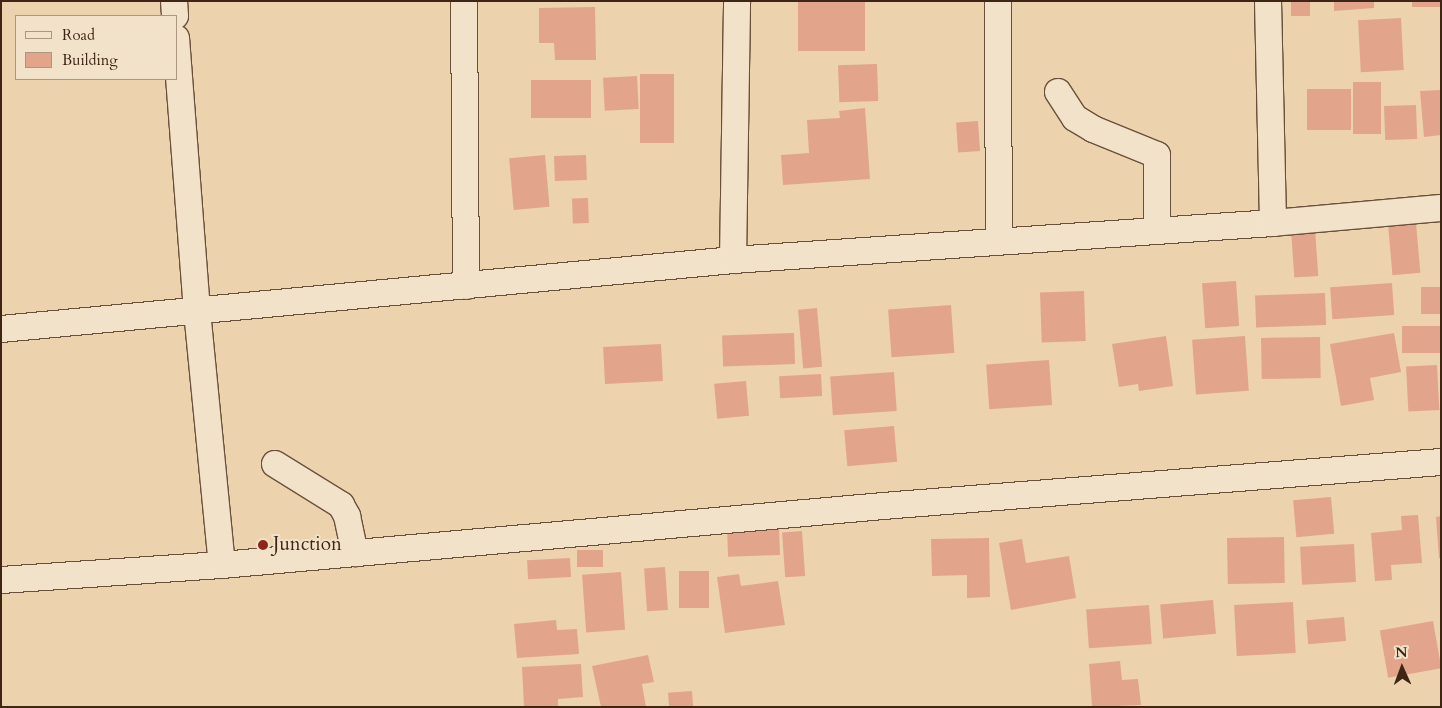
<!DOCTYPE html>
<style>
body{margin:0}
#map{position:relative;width:1442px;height:708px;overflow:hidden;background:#ecd3ae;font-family:Cardo,serif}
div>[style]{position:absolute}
.building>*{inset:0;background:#e3a48c;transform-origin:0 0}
.roads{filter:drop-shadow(1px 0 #6a503b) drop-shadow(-1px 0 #6a503b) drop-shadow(0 1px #6a503b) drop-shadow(0 -1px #6a503b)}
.minor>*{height:26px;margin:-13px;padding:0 13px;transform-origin:13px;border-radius:13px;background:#f3e2ca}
.dots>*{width:14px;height:14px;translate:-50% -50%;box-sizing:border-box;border:2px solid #f3e2ca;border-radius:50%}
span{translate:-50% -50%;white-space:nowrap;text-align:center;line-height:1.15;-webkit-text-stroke:4px #f3e2ca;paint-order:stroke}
.poi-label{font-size:19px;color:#3e2515}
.left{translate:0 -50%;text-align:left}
.frame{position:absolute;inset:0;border:2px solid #3e2515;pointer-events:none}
.legend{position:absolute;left:15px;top:15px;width:162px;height:65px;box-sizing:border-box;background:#f3e2ca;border:1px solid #ab9682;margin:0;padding:6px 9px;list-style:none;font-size:15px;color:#3e2515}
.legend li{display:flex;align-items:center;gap:10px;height:25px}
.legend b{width:25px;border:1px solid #ab9682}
.north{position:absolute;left:1377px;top:643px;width:50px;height:50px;-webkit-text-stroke:4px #f3e2ca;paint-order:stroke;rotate:358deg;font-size:14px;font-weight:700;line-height:20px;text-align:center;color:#3e2515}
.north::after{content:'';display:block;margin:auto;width:18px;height:22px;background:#3e2515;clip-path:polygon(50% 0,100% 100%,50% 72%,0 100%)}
</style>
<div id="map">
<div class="building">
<i style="left:798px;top:1px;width:67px;height:50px"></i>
<i style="left:1291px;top:1px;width:19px;height:15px"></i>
<i style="clip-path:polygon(1334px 1px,1374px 1px,1374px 8px,1334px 11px)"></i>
<i style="left:1412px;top:1px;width:29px;height:6px"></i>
<i style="clip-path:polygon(595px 7px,596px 60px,555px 60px,554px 43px,539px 43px,539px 8px)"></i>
<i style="left:1401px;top:18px;width:52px;height:43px;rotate:87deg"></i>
<i style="left:877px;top:64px;width:37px;height:39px;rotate:88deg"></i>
<i style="left:640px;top:74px;width:34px;height:69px"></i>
<i style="left:637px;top:76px;width:33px;height:34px;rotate:87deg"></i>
<i style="left:531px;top:80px;width:60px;height:38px"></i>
<i style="left:1353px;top:82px;width:28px;height:52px"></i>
<i style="left:1351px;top:89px;width:41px;height:44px;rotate:90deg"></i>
<i style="clip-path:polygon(1441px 90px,1441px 135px,1424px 137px,1420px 91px)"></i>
<i style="left:1416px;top:105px;width:34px;height:32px;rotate:88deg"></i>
<i style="clip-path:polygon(865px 108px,870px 179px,783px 185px,781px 155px,809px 153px,807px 120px,840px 118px,839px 111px)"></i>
<i style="left:978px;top:121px;width:30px;height:22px;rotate:86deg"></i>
<i style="left:545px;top:155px;width:52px;height:36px;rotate:85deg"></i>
<i style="left:586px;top:155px;width:25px;height:32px;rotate:88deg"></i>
<i style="left:588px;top:198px;width:25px;height:16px;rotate:88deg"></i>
<i style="left:1416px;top:223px;width:50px;height:28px;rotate:85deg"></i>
<i style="left:1315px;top:229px;width:47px;height:24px;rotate:86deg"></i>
<i style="left:1236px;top:281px;width:45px;height:34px;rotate:86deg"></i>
<i style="left:1392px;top:283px;width:32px;height:62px;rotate:86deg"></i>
<i style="left:1441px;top:287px;width:27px;height:20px;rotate:90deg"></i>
<i style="left:1084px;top:291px;width:50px;height:44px;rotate:88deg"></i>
<i style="left:1325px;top:293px;width:32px;height:70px;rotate:88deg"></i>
<i style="left:951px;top:305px;width:48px;height:63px;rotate:86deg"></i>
<i style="left:817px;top:308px;width:59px;height:19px;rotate:85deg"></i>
<i style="left:1402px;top:326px;width:39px;height:27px"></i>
<i style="left:794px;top:333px;width:31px;height:72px;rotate:88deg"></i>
<i style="clip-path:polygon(1394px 333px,1401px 372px,1370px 378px,1374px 400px,1341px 406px,1330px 344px)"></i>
<i style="clip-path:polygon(1166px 336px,1173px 386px,1139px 391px,1138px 384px,1119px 387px,1112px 344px)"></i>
<i style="left:1245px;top:336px;width:55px;height:53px;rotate:86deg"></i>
<i style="left:1320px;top:337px;width:41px;height:59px;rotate:89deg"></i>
<i style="left:661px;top:344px;width:37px;height:58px;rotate:87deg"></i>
<i style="left:1049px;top:360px;width:45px;height:63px;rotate:86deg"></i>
<i style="left:1437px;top:365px;width:45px;height:31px;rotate:87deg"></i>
<i style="left:894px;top:372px;width:39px;height:64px;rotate:86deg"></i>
<i style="left:821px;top:374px;width:22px;height:42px;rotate:87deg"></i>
<i style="left:746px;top:381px;width:35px;height:32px;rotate:85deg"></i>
<i style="left:894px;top:426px;width:36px;height:50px;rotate:85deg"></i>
<i style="left:1331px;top:497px;width:37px;height:38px;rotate:85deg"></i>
<i style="clip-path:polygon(1418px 515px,1422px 563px,1391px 565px,1392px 580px,1375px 581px,1371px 533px,1402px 530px,1401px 516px)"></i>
<i style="clip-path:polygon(1441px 516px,1441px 558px,1439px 558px,1436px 517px)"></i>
<i style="left:779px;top:526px;width:29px;height:52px;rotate:88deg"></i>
<i style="left:802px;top:531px;width:45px;height:20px;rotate:86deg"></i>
<i style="left:1284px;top:537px;width:46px;height:57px;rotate:89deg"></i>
<i style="clip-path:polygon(989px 538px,990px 597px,967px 598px,967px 575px,932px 576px,931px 539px)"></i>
<i style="clip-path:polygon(1022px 539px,1026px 563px,1069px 556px,1076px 598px,1011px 610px,999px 543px)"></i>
<i style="left:1354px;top:544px;width:38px;height:54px;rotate:87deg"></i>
<i style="left:577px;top:550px;width:26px;height:17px"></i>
<i style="left:570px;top:558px;width:19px;height:43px;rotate:87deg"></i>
<i style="left:665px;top:567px;width:43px;height:21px;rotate:86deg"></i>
<i style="left:679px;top:571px;width:30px;height:37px"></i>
<i style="left:621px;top:572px;width:58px;height:39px;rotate:86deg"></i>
<i style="clip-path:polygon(739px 574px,741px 586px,778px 581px,785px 625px,725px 633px,717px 577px)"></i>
<i style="left:1213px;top:600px;width:34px;height:53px;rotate:85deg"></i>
<i style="left:1293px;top:602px;width:51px;height:59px;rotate:87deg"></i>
<i style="left:1149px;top:605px;width:39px;height:63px;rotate:86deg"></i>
<i style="left:1344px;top:617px;width:24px;height:38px;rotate:85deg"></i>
<i style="clip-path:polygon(556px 620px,557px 630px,577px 629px,579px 654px,517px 658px,514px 624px)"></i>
<i style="left:1433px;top:621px;width:48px;height:54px;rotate:80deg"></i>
<i style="clip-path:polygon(648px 655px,654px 682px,642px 684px,646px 707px,601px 707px,592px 666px)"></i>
<i style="clip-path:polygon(1120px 661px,1122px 680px,1138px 679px,1141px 705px,1092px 707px,1089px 664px)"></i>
<i style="clip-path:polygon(581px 664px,583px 697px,558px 699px,558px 707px,524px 707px,522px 667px)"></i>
<i style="left:692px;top:691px;width:16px;height:24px;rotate:86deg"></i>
</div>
<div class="roads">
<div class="minor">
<i style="left:174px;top:1px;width:15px;rotate:86deg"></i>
<i style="left:464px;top:1px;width:285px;rotate:89.6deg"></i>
<i style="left:998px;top:1px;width:239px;rotate:89.8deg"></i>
<i style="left:1268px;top:1px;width:222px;rotate:88.7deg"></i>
<i style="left:176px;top:38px;width:274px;rotate:85.6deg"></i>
<i style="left:197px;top:311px;width:255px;rotate:84.4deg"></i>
<i style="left:1058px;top:92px;width:31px;rotate:57deg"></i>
<i style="left:1075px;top:118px;width:21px;rotate:31deg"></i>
<i style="left:1093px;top:129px;width:69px;rotate:22.1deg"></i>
<i style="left:1157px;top:155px;width:76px;rotate:90deg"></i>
<i style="left:733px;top:260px;width:259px;rotate:-89.1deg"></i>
<i style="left:1px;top:329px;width:735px;rotate:-5.38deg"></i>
<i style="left:733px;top:260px;width:541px;rotate:-3.92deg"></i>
<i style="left:1273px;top:223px;width:169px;rotate:-5.1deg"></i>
<i style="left:275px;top:464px;width:78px;rotate:31.8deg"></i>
<i style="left:341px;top:505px;width:13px;rotate:61deg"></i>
<i style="left:347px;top:516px;width:38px;rotate:78deg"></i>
<i style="left:1px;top:580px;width:222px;rotate:-3.9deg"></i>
<i style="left:222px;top:565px;width:664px;rotate:-5.1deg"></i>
<i style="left:883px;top:506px;width:560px;rotate:-4.51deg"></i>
</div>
</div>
<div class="dots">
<i style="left:263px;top:545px;background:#8f2418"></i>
</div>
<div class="poi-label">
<span class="left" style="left:273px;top:545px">Junction</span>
</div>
<div class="frame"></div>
<ul class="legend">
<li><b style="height:6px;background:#f3e2ca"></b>Road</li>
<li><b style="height:14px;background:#e3a48c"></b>Building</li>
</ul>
<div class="north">N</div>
</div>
